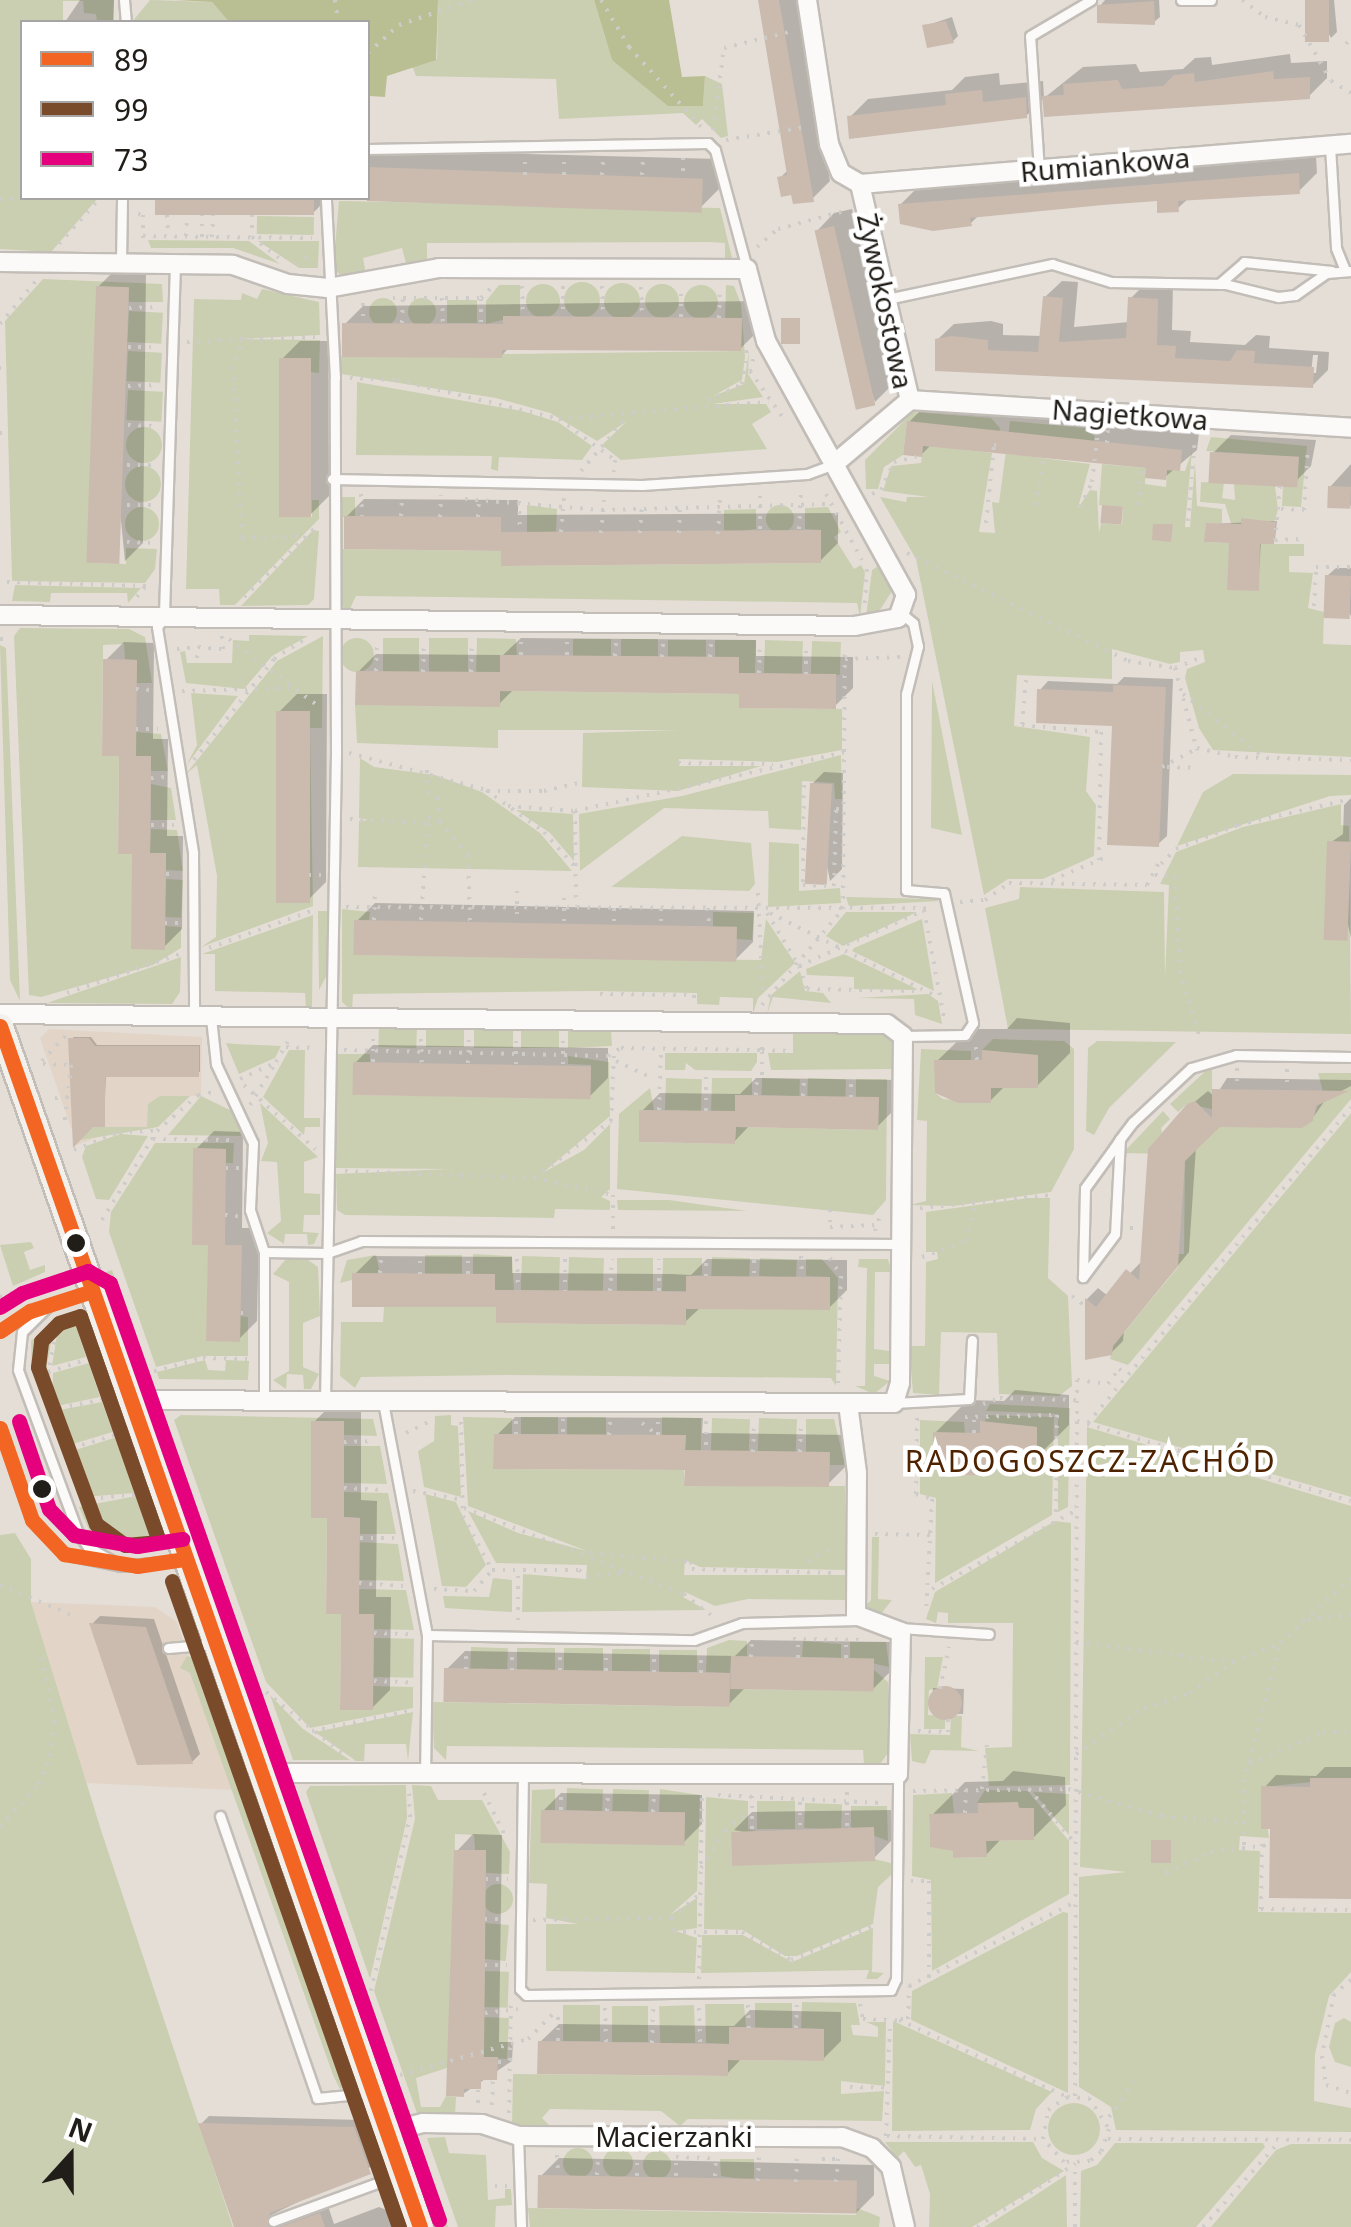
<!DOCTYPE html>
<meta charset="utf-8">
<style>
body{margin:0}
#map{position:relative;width:1351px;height:2227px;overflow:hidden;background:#e5ded7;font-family:"Noto Sans",sans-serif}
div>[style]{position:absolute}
.built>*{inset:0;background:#e2d5c7}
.green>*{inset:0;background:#cbcfb1;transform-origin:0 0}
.round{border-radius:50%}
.forest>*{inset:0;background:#babf93}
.shadow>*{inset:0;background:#0003;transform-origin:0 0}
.building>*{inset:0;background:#cbbbaf;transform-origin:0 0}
.path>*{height:4px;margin-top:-2px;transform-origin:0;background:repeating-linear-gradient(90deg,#ceccc9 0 2.5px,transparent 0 10.5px)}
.roads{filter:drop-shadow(2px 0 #c2bdb7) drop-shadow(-2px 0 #c2bdb7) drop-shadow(0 2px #c2bdb7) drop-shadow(0 -2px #c2bdb7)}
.lane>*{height:9px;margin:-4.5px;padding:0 4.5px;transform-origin:4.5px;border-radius:4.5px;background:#fbfaf9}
.street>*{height:18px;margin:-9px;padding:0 9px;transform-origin:9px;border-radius:9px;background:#fbfaf9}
.secondary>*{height:25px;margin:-12.5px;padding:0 12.5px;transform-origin:12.5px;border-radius:12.5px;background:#f3f0eb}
.bus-1>*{height:15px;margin:-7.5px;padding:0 7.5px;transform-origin:7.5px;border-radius:7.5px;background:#f26522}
.bus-2>*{height:15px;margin:-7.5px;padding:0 7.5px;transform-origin:7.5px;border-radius:7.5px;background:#7a4b2a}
.bus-3>*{height:15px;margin:-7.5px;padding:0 7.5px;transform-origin:7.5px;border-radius:7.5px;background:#e5007d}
.dots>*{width:28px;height:28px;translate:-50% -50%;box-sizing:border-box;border:5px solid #fff;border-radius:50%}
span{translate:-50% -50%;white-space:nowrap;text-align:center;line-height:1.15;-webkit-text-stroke:9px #fff;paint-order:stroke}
.street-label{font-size:28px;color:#211d18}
.neighbourhood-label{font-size:30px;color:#4f2300;letter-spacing:2.5px}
.legend{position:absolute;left:20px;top:20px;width:350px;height:180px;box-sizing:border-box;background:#fff;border:2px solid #a6a5a3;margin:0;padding:12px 18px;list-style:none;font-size:30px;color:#211d18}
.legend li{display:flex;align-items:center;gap:20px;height:50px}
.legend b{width:50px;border:2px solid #a6a5a3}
.north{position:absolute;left:20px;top:2107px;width:100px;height:100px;-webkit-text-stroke:8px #fff;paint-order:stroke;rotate:21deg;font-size:28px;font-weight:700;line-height:40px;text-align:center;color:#211d18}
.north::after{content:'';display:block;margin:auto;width:35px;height:45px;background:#211d18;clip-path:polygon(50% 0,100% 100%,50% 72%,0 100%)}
</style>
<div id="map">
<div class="built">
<i style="clip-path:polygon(49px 1029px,202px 1037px,201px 1096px,160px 1096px,150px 1129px,120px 1129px,77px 1145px,40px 1038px)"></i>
<i style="clip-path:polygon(31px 1602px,155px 1607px,177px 1622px,234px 1790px,86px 1783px)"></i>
</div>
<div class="green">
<i style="clip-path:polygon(0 0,114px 0,114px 22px,97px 22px,96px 14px,84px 13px,83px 1px,63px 1px,63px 22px,22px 22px,22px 198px,98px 198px,51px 252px,0 249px)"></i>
<i style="clip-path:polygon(150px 0,212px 2px,229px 22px,132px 22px)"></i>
<i style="clip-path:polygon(438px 0,594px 0,612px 60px,703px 105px,705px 76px,722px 84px,728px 136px,721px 138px,702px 119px,696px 125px,683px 113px,559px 119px,556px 79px,416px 76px,411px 63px,437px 59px)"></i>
<i style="clip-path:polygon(339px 201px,720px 208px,732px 258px,725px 258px,725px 243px,709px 242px,427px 243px,427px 261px,407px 267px,402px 248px,363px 258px,366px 274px,350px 280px,333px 270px)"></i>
<i style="left:257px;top:216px;width:57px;height:18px;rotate:1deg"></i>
<i style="clip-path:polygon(148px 240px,249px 241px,280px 264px,233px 248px,151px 248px)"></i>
<i style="clip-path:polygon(258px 241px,319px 241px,318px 268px,299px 268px)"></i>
<i style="clip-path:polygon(43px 279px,162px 284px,163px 302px,129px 302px,128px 287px,96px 287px,93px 563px,126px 564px,126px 548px,157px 549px,155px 569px,145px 583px,12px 581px,5px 321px)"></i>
<i class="round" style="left:564px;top:282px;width:36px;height:36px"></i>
<i class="round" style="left:604px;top:283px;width:36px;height:36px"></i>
<i class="round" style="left:645px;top:284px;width:34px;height:34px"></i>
<i class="round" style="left:526px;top:284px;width:34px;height:34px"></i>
<i class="round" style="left:684px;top:285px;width:34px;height:34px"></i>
<i style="clip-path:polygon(499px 285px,520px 285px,520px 316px,486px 324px,486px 301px)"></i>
<i style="clip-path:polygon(726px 285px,734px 286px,741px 304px,745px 357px,742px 380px,713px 396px,744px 384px,749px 351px,748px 374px,763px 397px,713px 404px,766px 404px,771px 412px,752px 424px,767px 449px,621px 460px,602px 445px,626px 422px,597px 441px,550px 413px,496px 398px,341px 374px,339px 356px,741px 351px,742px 318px,725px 318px)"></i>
<i style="clip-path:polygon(262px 289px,319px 302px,320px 335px,239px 339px,320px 340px,319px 373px,311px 372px,310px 358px,279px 359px,282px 517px,312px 517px,312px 500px,319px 500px,319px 519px,235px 605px,220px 605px,219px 589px,186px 589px,194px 299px,241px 300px,242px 293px,257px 299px)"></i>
<i class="round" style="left:369px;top:298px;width:28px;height:28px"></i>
<i class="round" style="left:408px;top:298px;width:28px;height:28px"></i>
<i style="left:447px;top:300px;width:30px;height:23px"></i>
<i style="left:129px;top:311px;width:34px;height:31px;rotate:3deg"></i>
<i style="left:128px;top:351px;width:34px;height:30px;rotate:3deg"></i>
<i style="clip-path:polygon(357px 382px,522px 411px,558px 422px,592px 446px,582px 460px,499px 457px,498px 471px,491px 469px,492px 456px,356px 455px)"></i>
<i style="left:128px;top:390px;width:35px;height:30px;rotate:3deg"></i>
<i style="clip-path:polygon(913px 412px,991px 418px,1000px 428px,998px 443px,907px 421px,903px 455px,884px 467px,878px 489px,866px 489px,865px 460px)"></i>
<i style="clip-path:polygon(1010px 421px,1095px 429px,1093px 453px,1011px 454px,1090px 464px,1078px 508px,1090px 490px,1097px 491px,1099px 533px,1101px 523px,1122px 525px,1123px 508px,1099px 505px,1102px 464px,1146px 468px,1145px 484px,1166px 487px,1167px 470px,1185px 471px,1192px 451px,1185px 527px,1190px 527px,1195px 462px,1197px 506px,1222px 509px,1222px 523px,1206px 523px,1205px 542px,1261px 544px,1233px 530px,1225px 504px,1200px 502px,1201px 482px,1224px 483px,1222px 498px,1235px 500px,1234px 484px,1274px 478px,1278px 510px,1274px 522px,1267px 522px,1264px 544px,1304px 544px,1304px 556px,1289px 556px,1289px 572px,1313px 573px,1308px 608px,1324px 612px,1323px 644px,1351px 645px,1351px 757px,1213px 750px,1199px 728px,1185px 678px,1187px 669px,1205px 662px,1203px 650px,1180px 652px,1180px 662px,1170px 664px,1112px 649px,1112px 679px,1017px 675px,1014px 726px,1090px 737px,1086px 791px,1096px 805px,1094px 856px,1043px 879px,1008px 879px,984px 895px,916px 559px,880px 497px,906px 502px,907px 497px,928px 497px,883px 491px,891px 466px,921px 463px,923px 445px,992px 453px,979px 532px,995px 533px,992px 502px,999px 503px)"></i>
<i class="round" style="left:126px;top:427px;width:36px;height:36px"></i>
<i style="clip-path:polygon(1211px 437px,1307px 446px,1301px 507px,1282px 506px,1283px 486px,1294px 486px,1299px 457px,1206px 451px)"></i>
<i class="round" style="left:125px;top:466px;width:36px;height:36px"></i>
<i style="clip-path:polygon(341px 497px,355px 497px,355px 516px,343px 517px,343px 549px,501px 551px,501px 566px,820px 563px,821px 530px,805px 529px,805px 508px,828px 507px,841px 532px,834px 537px,854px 569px,861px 565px,865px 572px,860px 617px,857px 603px,444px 597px,356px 596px,348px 613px,338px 601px)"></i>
<i class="round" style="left:766px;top:505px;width:28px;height:28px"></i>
<i style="clip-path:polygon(527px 505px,557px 509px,556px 532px,527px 532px)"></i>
<i class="round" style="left:125px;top:507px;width:34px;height:34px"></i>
<i style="clip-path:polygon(756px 509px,756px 529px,724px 534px,724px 510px)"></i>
<i style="clip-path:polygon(313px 530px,319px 531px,314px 599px,308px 605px,241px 606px)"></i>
<i style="clip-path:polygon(885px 562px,892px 591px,878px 613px,866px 617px,872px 570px)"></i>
<i style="clip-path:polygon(15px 585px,141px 588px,128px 603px,127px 593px,51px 593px,50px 602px,12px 601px)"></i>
<i style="clip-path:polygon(20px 628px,129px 629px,145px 637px,152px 683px,136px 683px,137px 660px,125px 659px,124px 644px,103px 645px,102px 755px,119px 756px,118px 853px,132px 854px,165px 950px,165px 926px,181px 927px,181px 948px,153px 965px,41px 997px,29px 995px,14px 636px)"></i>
<i style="clip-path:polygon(249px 635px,308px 636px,272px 656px,244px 689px,186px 683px,180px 652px,185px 651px,187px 663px,232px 663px,233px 640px,249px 641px)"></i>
<i style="clip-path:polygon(323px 636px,322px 728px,310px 728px,313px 906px,201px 947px,216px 937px,217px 876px,197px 765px,186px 774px,277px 661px)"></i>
<i class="round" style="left:340px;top:638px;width:34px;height:34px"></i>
<i style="left:419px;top:638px;width:34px;height:36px;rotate:90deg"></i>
<i style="left:429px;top:638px;width:39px;height:34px"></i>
<i style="clip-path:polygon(477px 638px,516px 639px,517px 655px,500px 672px,476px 672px)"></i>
<i style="left:573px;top:639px;width:38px;height:17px"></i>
<i style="left:621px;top:639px;width:37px;height:17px"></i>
<i style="left:668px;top:640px;width:38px;height:17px"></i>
<i style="clip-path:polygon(715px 640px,756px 640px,755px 673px,739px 673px,715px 657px)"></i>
<i style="left:765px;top:640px;width:38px;height:33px;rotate:2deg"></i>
<i style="left:812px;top:641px;width:29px;height:33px;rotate:2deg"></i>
<i style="clip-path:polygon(0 645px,6px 648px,20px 1001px,10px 980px)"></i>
<i style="clip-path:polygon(932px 681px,962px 835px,931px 828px)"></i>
<i style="clip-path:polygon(500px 691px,739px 694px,740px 708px,842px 709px,842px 750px,777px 762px,679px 759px,679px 766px,761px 766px,678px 791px,582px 787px,583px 733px,678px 730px,498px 730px,498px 748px,357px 743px,355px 705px)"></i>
<i style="clip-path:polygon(191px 693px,238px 696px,186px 766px,197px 745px)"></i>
<i style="clip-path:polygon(136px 732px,161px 734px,168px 771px,151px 771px,151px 757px,136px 756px)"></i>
<i style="clip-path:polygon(841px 755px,842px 799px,835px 799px,834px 783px,802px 781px,801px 830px,769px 828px,768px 811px,664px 808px,580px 871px,579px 814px,682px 796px)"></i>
<i style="clip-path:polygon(360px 758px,374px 767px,435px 775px,482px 792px,540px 833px,572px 871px,358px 867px,359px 821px,368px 820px,359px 818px)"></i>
<i style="clip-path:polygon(1233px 774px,1351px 775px,1351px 795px,1330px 796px,1177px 846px,1203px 792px)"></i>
<i style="clip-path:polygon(151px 784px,171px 788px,176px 820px,151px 820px)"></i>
<i style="clip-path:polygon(1341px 804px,1341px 825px,1349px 826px,1351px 1034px,1008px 1029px,985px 908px,1019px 899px,1020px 887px,1164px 892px,1165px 977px,1169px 885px,1160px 884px,1176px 852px,1243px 827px)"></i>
<i style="clip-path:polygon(516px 810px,573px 814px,574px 861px,550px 833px)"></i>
<i style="clip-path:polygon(151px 829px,177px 830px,183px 871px,166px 870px,166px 853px,150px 853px)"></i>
<i style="clip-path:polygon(682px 836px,751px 843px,755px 884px,749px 891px,611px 887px)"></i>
<i style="clip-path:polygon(769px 842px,799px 844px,799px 891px,840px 888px,841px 903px,768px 907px)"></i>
<i style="left:166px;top:879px;width:17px;height:38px;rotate:3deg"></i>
<i style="clip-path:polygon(846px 897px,934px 899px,939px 901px,849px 906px)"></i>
<i style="clip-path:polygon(342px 909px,370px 912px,369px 920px,354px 921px,355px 955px,761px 960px,766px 919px,795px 963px,758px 998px,753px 1014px,753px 998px,720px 997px,719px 1005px,697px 1004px,697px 993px,593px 991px,353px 994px,352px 1011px,342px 1002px)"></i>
<i style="clip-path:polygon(318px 911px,328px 911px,327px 975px,319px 990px)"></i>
<i style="clip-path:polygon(713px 912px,754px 913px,752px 940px,736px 939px,736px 928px,713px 928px)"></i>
<i style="clip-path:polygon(846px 912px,913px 912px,915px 913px,843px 946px,826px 936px)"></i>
<i style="clip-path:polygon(313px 915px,312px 1010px,306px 1010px,305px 993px,215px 991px,215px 954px,202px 954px)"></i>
<i style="clip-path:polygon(922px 919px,934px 991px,852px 951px,854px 948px)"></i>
<i style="clip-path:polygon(844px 954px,917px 989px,916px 990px,854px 989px,854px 977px,807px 975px,806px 969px)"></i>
<i style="clip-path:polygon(181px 957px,180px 992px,172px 1004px,47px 1003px)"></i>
<i style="clip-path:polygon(800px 971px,805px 991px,823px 993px,831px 1003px,773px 997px,767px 1014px,771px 995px)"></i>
<i style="clip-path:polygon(928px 994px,938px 1001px,942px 1024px,915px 1015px,914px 999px,858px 998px)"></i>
<i style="left:379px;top:1027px;width:38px;height:20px;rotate:2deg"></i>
<i style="left:474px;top:1028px;width:39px;height:20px"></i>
<i style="left:426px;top:1029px;width:38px;height:18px"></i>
<i style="left:521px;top:1029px;width:38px;height:19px"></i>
<i style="clip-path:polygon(568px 1029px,611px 1030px,612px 1046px,568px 1048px)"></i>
<i style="clip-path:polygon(793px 1031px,885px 1034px,893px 1044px,893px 1069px,771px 1070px,768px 1053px,793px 1053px)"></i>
<i style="clip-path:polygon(993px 1039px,1064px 1041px,1074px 1049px,1074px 1149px,1051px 1192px,954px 1206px,910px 1205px,926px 1201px,927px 1121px,917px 1120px,921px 1049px,971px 1051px,971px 1060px,935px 1061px,935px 1093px,943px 1099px,990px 1103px,991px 1088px,1038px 1087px,1038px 1056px,982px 1050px)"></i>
<i style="clip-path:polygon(1097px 1041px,1176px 1042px,1109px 1108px,1094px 1135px,1086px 1131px,1088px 1048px)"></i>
<i style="clip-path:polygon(226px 1043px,236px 1044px,281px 1046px,275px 1058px,239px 1074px)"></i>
<i style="clip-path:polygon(289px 1050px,305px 1050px,304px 1118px,320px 1118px,320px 1127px,305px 1127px,304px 1135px,263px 1097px)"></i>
<i style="clip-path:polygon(665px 1053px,757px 1053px,757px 1062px,751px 1071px,695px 1070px,686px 1063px,685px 1070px,665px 1070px)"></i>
<i style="clip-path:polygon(337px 1054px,370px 1054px,370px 1062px,353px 1062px,353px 1095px,590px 1098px,591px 1065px,568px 1064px,568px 1056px,609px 1062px,610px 1116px,544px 1172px,584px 1150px,610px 1124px,610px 1189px,601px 1197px,610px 1201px,610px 1210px,555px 1209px,554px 1218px,345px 1215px,337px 1210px,336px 1174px,448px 1169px,336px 1168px)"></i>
<i style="clip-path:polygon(1212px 1065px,1212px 1109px,1187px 1104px,1178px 1112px,1170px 1104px)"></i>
<i style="clip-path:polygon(1318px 1073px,1351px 1073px,1351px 1099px,1128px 1365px,1110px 1359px,1113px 1346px,1178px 1267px,1173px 1254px,1184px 1254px,1185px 1156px,1214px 1127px,1313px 1119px,1323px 1092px)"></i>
<i style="left:666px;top:1078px;width:36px;height:32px;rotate:2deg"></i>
<i style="clip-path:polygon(712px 1078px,752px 1078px,752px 1095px,735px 1095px,735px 1111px,711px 1111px)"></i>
<i style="left:762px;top:1078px;width:38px;height:17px;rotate:2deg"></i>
<i style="left:808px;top:1078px;width:38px;height:18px;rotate:2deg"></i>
<i style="clip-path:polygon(856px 1079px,887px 1079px,886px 1200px,873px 1215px,617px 1189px,619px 1114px,650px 1088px,654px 1110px,639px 1110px,639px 1142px,735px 1144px,736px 1127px,878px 1130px,879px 1098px,856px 1097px)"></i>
<i style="clip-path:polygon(160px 1096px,190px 1096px,158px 1127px,81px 1140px,88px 1127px,147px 1127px,148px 1104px)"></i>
<i style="clip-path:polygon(201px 1096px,236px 1113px,241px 1136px,168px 1135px)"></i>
<i style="clip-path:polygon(260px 1103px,318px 1157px,304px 1162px,304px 1193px,320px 1194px,320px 1215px,304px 1215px,303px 1232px,319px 1233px,314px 1244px,308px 1245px,307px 1234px,285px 1234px,284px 1244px,267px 1233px,281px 1221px,277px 1162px,261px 1161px,268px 1143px)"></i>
<i style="clip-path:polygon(1163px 1111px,1170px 1119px,1161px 1128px,1167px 1154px,1123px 1153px)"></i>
<i style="clip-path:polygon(1351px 1113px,1351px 1497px,1093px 1422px,1113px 1398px)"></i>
<i style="clip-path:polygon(120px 1134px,148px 1136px,109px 1200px,96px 1199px,82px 1157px,86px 1146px)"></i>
<i style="clip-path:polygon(234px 1143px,233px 1163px,226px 1163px,226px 1149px,193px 1148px,193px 1245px,208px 1245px,240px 1316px,248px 1317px,248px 1356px,203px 1356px,156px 1367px,109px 1232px,111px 1212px,155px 1143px)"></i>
<i style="clip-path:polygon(1028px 1198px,1050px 1198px,1048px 1278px,1068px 1296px,1072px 1386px,1059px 1396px,999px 1394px,997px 1333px,941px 1332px,939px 1395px,913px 1393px,909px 1346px,925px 1346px,926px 1262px,938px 1259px,937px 1252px,926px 1252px,926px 1212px)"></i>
<i style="clip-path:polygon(617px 1200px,669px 1200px,747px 1211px,618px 1210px)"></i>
<i style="clip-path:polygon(31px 1242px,34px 1248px,24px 1252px,30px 1270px,45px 1265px,45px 1272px,13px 1286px,0 1245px)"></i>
<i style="clip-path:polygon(473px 1254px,512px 1256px,514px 1290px,495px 1290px,495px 1274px,473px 1274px)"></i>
<i style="clip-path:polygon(376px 1255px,380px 1273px,340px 1283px,347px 1260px)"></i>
<i style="left:425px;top:1255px;width:37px;height:19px"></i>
<i style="left:522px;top:1256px;width:38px;height:34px;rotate:2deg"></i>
<i style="left:569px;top:1257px;width:35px;height:34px;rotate:2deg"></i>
<i style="left:712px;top:1257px;width:38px;height:19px;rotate:2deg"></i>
<i style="clip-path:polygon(287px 1258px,305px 1258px,318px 1267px,320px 1316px,303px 1323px,303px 1367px,319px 1374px,311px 1389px,304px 1389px,303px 1375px,287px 1374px,286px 1389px,273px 1380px,289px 1371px,289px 1282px,273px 1274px)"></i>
<i style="left:617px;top:1258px;width:36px;height:33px"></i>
<i style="clip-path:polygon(663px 1258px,702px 1258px,702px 1275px,686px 1276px,686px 1291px,662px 1291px)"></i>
<i style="left:760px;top:1258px;width:37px;height:18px;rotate:3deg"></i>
<i style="clip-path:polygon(806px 1259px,822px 1259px,838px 1278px,836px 1386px,831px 1378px,506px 1375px,361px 1377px,355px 1388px,340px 1376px,341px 1322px,383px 1322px,384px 1307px,496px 1307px,496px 1323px,685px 1325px,686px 1309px,830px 1309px,830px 1277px,806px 1276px)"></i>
<i style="clip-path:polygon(859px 1259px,888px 1259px,890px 1266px,891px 1272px,875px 1272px,874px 1349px,890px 1351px,890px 1364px,874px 1364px,874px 1376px,890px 1381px,874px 1394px,855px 1386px,865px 1386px,867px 1268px,858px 1267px)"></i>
<i style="left:112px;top:1270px;width:98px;height:9px;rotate:71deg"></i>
<i style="clip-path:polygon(55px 1322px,46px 1370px,32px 1373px,31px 1341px)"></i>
<i style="clip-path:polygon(59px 1322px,76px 1326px,86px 1357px,52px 1366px)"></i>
<i style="clip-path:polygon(205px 1360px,208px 1370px,225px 1371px,226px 1360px,249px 1361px,248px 1380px,159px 1379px,157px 1372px)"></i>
<i style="clip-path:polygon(89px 1363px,100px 1397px,52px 1407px,53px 1373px)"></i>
<i style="clip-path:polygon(102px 1402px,113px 1432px,66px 1446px,54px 1411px)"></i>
<i style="clip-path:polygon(990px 1404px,1070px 1408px,1068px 1507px,1058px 1512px,1058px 1414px,986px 1411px)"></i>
<i style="clip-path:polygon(162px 1415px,275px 1734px,284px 1759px,272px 1754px,265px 1736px,156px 1428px)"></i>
<i style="clip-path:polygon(181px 1415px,373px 1419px,377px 1436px,344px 1435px,344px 1421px,311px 1421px,311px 1517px,327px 1518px,326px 1613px,341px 1614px,340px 1709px,373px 1710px,373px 1686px,413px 1687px,413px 1708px,310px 1728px,266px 1682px,174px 1420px)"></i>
<i style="clip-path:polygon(451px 1415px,451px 1425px,458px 1426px,461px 1497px,424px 1487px,418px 1451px,434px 1441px,435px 1416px)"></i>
<i style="clip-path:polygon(986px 1415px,1054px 1417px,1052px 1515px,935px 1583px,936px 1498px,920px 1494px,920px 1420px,964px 1422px,965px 1433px,933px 1433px,933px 1465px,955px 1475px,989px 1476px,989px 1460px,1037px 1460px,1037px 1427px,985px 1422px)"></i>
<i style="clip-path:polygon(463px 1417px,512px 1418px,512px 1434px,494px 1469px,684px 1470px,685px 1486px,845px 1486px,845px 1570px,700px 1567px,685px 1560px,684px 1575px,846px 1575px,846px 1600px,748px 1599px,715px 1606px,685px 1592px,683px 1597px,706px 1610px,522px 1612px,523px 1574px,586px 1579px,587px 1565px,496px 1563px,468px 1511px,518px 1533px,587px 1551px,468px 1506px)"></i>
<i style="left:521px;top:1417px;width:37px;height:17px"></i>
<i style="left:567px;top:1417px;width:39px;height:18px"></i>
<i style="clip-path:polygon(662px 1417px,701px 1418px,701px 1451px,685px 1451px,686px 1435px,662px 1436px)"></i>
<i style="left:712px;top:1418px;width:38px;height:33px;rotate:2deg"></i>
<i style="left:759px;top:1418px;width:38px;height:33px;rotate:2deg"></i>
<i style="clip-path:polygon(806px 1419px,834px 1419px,845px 1465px,830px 1465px,829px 1452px,806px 1452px)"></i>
<i style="clip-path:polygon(1087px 1427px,1351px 1506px,1351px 1778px,1262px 1787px,1269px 1838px,1240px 1836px,1239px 1850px,1260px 1851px,1258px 1912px,1351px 1913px,1351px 1972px,1329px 1996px,1315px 2054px,1314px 2101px,1351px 2108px,1351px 2132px,1116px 2130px,1111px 2107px,1079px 2087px,1079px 1877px,1126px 1872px,1080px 1867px)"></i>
<i style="clip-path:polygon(117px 1437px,134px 1493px,83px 1497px,69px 1452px)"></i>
<i style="clip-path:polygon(344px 1446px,380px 1446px,387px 1484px,344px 1483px)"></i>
<i style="clip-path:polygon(344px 1492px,388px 1493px,396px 1534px,360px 1534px,360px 1518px,344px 1517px)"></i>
<i style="clip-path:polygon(425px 1494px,456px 1502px,486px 1565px,466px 1587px,442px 1586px)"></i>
<i style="clip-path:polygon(136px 1496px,153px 1547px,138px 1553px,108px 1548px,90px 1532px,79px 1507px)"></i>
<i style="clip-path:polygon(1055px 1521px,1071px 1523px,1070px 1785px,989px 1786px,985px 1748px,1012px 1747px,1013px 1623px,948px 1623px,948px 1613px,938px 1612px,936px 1623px,926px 1619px,935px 1592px)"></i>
<i style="clip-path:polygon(15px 1533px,31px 1559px,31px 1602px,100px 1827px,233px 2227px,0 2227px,0 1535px)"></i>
<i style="clip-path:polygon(872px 1537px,879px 1537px,878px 1599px,892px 1600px,881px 1614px,865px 1606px,871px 1600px)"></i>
<i style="clip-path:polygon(359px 1542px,398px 1544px,404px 1581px,359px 1580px)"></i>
<i style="clip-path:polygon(493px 1578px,512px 1580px,512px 1612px,445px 1608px,443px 1596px,489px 1597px)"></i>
<i style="clip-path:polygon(359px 1589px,406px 1590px,414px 1630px,374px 1629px,374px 1615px,359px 1614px)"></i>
<i style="left:374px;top:1638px;width:40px;height:39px;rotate:1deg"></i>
<i style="clip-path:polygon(729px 1640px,747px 1641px,747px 1657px,731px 1657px,730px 1673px,706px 1672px,707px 1648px)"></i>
<i style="clip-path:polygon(803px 1641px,841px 1644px,841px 1658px,802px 1657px)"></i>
<i style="clip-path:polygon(850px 1642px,886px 1642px,889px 1667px,850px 1658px)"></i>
<i style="left:471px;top:1647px;width:37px;height:22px;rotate:2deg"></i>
<i style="left:517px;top:1648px;width:38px;height:22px"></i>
<i style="left:564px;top:1648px;width:39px;height:23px"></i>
<i style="left:612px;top:1649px;width:38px;height:22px"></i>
<i style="left:659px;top:1650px;width:38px;height:22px"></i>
<i style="clip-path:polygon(187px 1656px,195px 1658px,346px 2087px,340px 2089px,333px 2075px,190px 1673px,180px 1668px)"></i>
<i style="clip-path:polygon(925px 1657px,943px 1657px,937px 1689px,929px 1690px,928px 1715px,945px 1716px,945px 1729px,924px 1729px)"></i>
<i style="clip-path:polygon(874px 1670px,888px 1682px,888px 1753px,880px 1764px,864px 1765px,863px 1750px,447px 1746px,446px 1760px,434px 1748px,432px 1702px,729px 1707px,730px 1689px,873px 1691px)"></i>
<i style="clip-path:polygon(270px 1695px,303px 1729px,350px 1760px,293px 1760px)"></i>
<i style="clip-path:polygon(413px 1712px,408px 1761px,406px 1744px,365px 1744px,364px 1761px,356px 1761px,315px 1732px)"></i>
<i style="clip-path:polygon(951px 1716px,962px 1716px,961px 1747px,979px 1751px,931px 1750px,925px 1764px,912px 1761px,910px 1734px,950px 1735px)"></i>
<i style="clip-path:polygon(406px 1785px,407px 1818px,370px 1979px,306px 1792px,310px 1786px)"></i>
<i style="clip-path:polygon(412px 1785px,431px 1786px,438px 1800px,482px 1800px,510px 1852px,509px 1874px,486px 1873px,486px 1851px,475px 1850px,474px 1835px,455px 1834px,452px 2040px,484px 2017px,509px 2018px,507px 2059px,481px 2057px,416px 2078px,421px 2107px,440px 2107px,446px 2096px,456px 2097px,455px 2116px,418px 2116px,374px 1991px,415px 1819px)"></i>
<i style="left:567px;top:1788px;width:36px;height:22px;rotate:2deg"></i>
<i style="clip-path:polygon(555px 1789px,555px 1810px,541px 1811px,541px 1843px,684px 1844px,685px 1812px,659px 1812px,660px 1789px,700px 1795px,697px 1891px,670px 1915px,697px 1898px,697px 1928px,676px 1931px,697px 1938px,695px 1973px,546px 1971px,546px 1924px,578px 1924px,546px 1918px,547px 1884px,529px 1883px,532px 1790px)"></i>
<i style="left:613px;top:1789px;width:36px;height:22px;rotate:2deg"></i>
<i style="clip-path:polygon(985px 1790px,1028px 1791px,1069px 1841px,1069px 1894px,932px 1971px,931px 1880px,912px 1876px,913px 1795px,952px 1793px,954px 1813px,929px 1814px,930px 1846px,953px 1851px,954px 1858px,986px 1857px,986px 1841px,1034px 1840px,1033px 1809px,977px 1803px)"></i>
<i style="clip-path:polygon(295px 1791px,351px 1952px,408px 2115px,395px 2107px,327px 1913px,289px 1805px)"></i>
<i style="clip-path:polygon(1033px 1792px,1069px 1794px,1069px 1835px)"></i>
<i style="clip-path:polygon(706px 1797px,748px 1801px,748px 1829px,891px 1863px,891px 1875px,878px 1887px,873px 1924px,797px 1956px,785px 1956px,743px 1930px,704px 1929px)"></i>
<i style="left:757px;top:1801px;width:38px;height:28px"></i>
<i style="left:805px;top:1803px;width:37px;height:25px;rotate:2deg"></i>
<i style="clip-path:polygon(851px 1806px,887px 1806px,888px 1841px,851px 1827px)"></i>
<i class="round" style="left:483px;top:1884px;width:30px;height:30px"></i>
<i style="clip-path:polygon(1063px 1912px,1068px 1913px,1068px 2093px,911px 2020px,912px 1991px)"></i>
<i style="left:485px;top:1923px;width:24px;height:36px;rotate:5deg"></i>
<i style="clip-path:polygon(873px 1928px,872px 1972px,884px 1973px,877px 1979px,866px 1979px,869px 1970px,701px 1973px,702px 1935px,743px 1935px,792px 1962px)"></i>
<i style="left:485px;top:1971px;width:24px;height:36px;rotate:2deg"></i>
<i style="clip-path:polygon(802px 2002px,856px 2003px,860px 2025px,851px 2025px,853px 2035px,878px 2037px,878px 2027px,866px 2022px,886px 2022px,885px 2086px,841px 2081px,841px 2094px,884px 2091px,882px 2121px,688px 2119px,680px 2126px,661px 2111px,550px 2109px,542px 2118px,552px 2128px,512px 2124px,513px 2074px,727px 2076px,728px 2060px,824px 2061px,824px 2029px,801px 2028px)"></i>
<i style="left:755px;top:2003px;width:37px;height:25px"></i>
<i style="clip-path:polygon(705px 2004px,744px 2004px,746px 2027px,729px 2027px,729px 2044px,706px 2043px)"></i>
<i style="left:563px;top:2005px;width:37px;height:36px"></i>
<i style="left:694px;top:2005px;width:38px;height:35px;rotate:88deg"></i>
<i style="left:612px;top:2006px;width:36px;height:36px"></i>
<i style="clip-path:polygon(1344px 2018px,1351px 2022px,1351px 2067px,1335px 2062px,1329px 2047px,1335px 2023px)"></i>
<i style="clip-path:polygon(893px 2021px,1052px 2092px,1036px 2109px,1030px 2130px,892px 2131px)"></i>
<i class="round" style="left:1048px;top:2103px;width:52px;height:52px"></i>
<i style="clip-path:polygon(445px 2137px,449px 2153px,486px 2155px,488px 2200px,505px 2198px,505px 2189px,511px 2189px,512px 2205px,496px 2206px,495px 2227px,458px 2227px,427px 2138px)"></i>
<i style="clip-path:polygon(885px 2142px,1033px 2142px,1042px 2158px,1064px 2171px,972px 2227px,929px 2227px,930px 2194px,921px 2165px,915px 2167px,904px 2151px,897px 2158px)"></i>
<i style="clip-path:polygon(1115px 2143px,1263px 2143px,1265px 2147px,1196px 2227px,1080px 2227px,1081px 2171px,1097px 2165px)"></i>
<i style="clip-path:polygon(1291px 2144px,1351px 2144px,1351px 2227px,1211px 2227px,1276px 2150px)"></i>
<i class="round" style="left:603px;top:2148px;width:30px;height:30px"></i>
<i class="round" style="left:563px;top:2148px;width:30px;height:30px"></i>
<i class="round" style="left:643px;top:2151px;width:28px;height:28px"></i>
<i style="clip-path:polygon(414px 2158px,424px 2158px,448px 2227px,437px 2227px)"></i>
<i style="clip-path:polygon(720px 2159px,754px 2159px,754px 2181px,721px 2176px)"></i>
<i style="clip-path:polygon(1066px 2175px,1067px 2227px,984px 2227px,1034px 2196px)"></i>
<i style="clip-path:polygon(528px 2208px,856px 2215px,857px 2208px,880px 2217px,879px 2227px,530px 2227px)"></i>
</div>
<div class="forest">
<i style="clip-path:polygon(175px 0,438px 0,436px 60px,387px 76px,385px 97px,370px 96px,368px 110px,368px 22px,229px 22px,212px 2px)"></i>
<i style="clip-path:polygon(594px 0,669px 0,682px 77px,705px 76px,703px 106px,668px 106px,612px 60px)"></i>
</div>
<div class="shadow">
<i style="clip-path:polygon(80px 0,114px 0,113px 22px,65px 22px)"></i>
<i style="clip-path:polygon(761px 0,800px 0,830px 181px,812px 199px,780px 178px,789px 169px)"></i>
<i style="clip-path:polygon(1105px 0,1159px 0,1160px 17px,1154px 22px,1100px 6px)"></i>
<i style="clip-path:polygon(1311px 0,1334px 0,1337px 32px,1331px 38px)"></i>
<i style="clip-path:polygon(952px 17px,958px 36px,953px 41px,925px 26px)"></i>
<i style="clip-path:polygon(1290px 54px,1291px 63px,1327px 61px,1327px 78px,1309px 96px,1045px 97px,1026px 116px,850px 117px,868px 99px,952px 90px,965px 77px,999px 73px,1000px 85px,1043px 81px,1044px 98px,1083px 67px,1136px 64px,1140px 72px,1183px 69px,1195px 58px,1211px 57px,1212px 65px)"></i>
<i style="clip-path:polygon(368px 150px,720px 159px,720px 188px,702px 206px,336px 198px,368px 198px)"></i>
<i style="clip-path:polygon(1316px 156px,1317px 173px,1299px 191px,1189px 198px,1177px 209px,1159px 198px,980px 214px,970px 224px,900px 205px,918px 187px)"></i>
<i style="clip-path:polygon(157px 198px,328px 198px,313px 213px,157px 212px)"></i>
<i style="clip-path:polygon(852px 209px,893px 384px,875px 402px,817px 231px,834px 213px)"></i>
<i style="clip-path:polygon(116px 269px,146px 270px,143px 543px,125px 561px,98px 287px)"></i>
<i style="clip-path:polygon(evenodd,1062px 281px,1078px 282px,1074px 327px,1129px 322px,1131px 298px,1147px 282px,1173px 284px,1172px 330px,1191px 331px,1190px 342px,1245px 345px,1256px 335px,1270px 336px,1269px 348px,1329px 352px,1328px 370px,1312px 386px,937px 369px,937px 340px,954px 324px,991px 321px,1003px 324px,1003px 335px,1042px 336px,1045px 297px,1062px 281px,1313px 355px,1318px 355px,1316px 373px,1311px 373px,1313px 355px)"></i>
<i style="clip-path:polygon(759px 301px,758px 331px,740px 349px,510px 347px,501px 356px,345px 324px,363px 306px)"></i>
<i style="clip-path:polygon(300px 341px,328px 341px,329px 496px,311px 514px,282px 359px)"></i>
<i style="clip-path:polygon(927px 404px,1199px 433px,1197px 450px,1165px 477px,1149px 466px,932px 444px,921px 455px,909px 422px)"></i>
<i style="clip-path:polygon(1231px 435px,1316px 440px,1311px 466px,1293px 484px,1213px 453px)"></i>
<i style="clip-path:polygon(1351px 464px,1351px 506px,1330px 487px)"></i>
<i style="clip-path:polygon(364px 499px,518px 500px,518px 515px,838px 513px,838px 543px,820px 561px,503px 563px,503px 548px,346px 517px)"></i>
<i style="clip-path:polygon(1277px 521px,1275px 539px,1261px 542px,1258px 588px,1232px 541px,1208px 524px)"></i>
<i style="clip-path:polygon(1336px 568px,1351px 568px,1351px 616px,1327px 576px)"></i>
<i style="clip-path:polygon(521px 638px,756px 640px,756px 656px,853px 657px,853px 688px,835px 706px,742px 691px,514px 689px,499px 704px,358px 672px,376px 654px,503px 655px)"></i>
<i style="clip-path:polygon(124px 642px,154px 643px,153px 739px,168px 739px,167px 836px,183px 836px,182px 929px,164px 947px,135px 852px,106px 660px)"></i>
<i style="clip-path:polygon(1124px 677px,1173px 679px,1167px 836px,1158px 844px,1115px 723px,1040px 690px,1048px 681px,1117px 684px)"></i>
<i style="clip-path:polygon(297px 694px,327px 694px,326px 882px,308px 900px,279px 712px)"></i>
<i style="clip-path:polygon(824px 772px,843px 773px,842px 869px,830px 881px,812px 784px)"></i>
<i style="clip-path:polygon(1351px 798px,1351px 938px,1330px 843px,1343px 834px,1344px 805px)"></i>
<i style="clip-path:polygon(375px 903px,754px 911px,753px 942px,735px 960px,357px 921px)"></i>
<i style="clip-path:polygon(1017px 1018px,1070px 1023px,1070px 1053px,1037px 1086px,1005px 1086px,990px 1101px,937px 1061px,970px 1029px,1007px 1029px)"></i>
<i style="clip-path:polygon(73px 1037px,91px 1037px,97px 1045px,200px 1045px,200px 1072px,106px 1074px,104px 1125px)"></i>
<i style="clip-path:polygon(373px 1045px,608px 1048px,608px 1078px,590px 1096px,355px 1063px)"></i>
<i style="clip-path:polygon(756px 1078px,896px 1080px,895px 1109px,877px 1127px,750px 1125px,734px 1142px,642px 1111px,660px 1093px,740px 1094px)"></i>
<i style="clip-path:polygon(1227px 1078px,1351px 1080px,1351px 1086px,1326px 1099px,1312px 1119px,1219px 1124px,1196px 1147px,1189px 1252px,1124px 1331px,1123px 1341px,1111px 1353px,1088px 1357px,1087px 1299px,1098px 1288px,1108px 1296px,1142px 1261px,1150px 1150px,1176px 1117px,1208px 1091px,1215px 1097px)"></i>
<i style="clip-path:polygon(214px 1131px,243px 1132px,242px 1228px,259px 1228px,257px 1321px,239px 1339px,211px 1243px,196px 1149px)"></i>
<i style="clip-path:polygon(373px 1256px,512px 1257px,512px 1273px,672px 1274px,691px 1275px,707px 1259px,847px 1260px,847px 1290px,829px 1308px,701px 1307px,685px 1322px,498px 1305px,355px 1274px)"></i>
<i style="clip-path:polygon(1015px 1390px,1069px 1395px,1069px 1425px,1036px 1458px,1004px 1458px,988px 1473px,935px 1433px,968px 1400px,1004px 1401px)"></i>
<i style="clip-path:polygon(332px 1404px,361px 1404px,361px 1500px,377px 1501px,376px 1597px,391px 1597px,390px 1690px,372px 1708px,343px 1612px,314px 1422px)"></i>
<i style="clip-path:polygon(515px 1417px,703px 1418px,702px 1433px,847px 1435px,846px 1466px,828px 1484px,497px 1435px)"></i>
<i style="clip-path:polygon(100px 1616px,154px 1619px,200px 1754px,192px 1762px,92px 1624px)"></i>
<i style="clip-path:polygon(751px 1640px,891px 1642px,891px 1671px,873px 1689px,746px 1687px,729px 1704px,447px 1669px,465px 1651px,735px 1656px)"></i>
<i style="left:933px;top:1688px;width:31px;height:25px;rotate:2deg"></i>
<i style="clip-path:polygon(1325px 1767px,1351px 1767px,1351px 1896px,1272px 1826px,1264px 1788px,1276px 1775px,1316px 1776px)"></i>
<i style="clip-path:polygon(1013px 1771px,1065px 1777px,1066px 1805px,1033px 1838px,1002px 1838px,986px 1855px,932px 1815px,965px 1782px,1003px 1781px)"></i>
<i style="clip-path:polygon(561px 1793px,702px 1795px,702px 1824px,684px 1842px,543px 1811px)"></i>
<i style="clip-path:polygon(891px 1810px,892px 1840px,874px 1858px,734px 1830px,752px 1812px)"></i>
<i style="clip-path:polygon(473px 1834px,502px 1835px,499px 2042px,513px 2042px,512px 2061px,463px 2094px,457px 1851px)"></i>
<i style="clip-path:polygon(750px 2010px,841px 2012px,841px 2041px,823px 2059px,742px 2058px,727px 2074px,540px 2042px,559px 2024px,734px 2026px)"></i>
<i style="clip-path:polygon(209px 2116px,362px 2120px,377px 2164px,271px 2215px,284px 2222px,328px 2206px,334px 2224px,379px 2207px,389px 2211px,394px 2227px,236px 2227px,201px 2124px)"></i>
<i style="clip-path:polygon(559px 2158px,874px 2165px,874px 2195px,856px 2213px,541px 2176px)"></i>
</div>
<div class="building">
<i style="clip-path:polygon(758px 0,779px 0,814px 202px,793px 204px,791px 195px,781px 197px,777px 177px,787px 175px)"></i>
<i style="left:1305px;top:0;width:24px;height:42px"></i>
<i style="clip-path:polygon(1154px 1px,1155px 25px,1097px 23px,1097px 5px)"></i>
<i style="clip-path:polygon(946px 21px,954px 43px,927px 48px,922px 25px)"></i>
<i style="clip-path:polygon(1273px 71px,1274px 79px,1310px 77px,1310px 99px,1044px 117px,1042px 96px,1064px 95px,1063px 84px,1118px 80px,1122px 89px,1163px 86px,1174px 75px,1194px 73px,1195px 82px)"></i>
<i style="clip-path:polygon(982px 90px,983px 102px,1026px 97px,1027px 118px,849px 139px,847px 116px,946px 105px,945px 94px)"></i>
<i style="left:368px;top:167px;width:335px;height:34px;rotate:2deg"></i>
<i style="clip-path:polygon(1299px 173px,1300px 194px,1178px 201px,1179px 212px,1157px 213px,1157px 201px,1103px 205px,970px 218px,972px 226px,933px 231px,900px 224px,898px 204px)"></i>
<i style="left:155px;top:198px;width:159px;height:17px"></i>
<i style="left:834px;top:226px;width:184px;height:20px;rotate:77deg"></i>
<i style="left:96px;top:286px;width:33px;height:277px;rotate:2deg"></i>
<i style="clip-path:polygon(1043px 296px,1063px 298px,1059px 342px,1126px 338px,1128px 297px,1158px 299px,1157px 345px,1176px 346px,1175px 358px,1230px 361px,1237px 350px,1255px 351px,1254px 363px,1314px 367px,1313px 388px,935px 371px,935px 339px,952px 336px,988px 340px,988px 350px,1038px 352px)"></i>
<i style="clip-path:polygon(503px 316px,742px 318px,741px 351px,502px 350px,502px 358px,342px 357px,342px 323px,503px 324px)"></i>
<i style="left:781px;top:318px;width:19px;height:26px"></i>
<i style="left:279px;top:358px;width:32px;height:159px"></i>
<i style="clip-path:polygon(907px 421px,1182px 450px,1180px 471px,1167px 470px,1166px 480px,1145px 478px,1146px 468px,923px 446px,922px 457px,903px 455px)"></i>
<i style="left:1210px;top:452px;width:89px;height:31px;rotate:3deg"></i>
<i style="left:1328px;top:486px;width:23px;height:22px;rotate:2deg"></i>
<i style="left:1102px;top:505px;width:21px;height:18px;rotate:5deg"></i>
<i style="clip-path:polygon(344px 516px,501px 517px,501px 532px,821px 530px,821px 563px,501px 566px,501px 551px,344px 549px)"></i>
<i style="clip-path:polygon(1241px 518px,1276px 522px,1274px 544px,1260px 544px,1259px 591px,1227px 590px,1229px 543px,1204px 542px,1206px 523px,1241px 524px)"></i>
<i style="clip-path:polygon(1153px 524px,1173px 524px,1171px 542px,1152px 540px)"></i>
<i style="left:1325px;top:575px;width:26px;height:43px;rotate:2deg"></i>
<i style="clip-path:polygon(500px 655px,739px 657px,739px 673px,836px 674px,836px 709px,739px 708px,739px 694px,500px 691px,500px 707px,355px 705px,356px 671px,500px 672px)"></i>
<i style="clip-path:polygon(103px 659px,137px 660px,136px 756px,151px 756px,150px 853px,166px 853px,165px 950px,131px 949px,132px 854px,118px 854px,119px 756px,102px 756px)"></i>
<i style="clip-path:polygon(1113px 685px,1166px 687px,1159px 847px,1107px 845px,1112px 726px,1036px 723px,1037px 689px,1113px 692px)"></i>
<i style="left:276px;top:711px;width:34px;height:192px"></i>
<i style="left:810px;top:783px;width:22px;height:101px;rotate:3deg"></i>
<i style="left:1327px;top:841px;width:24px;height:99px;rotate:2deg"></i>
<i style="left:354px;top:920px;width:383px;height:35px;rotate:1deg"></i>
<i style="clip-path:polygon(68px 1038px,89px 1038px,95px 1046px,199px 1046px,199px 1077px,105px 1077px,105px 1127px,93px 1127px,73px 1148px)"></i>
<i style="clip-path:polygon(982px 1050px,1038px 1055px,1038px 1088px,991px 1088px,991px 1103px,958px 1103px,935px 1093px,934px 1060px,982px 1060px)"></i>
<i style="left:353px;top:1062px;width:238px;height:33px;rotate:1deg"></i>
<i style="clip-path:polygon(1212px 1089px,1349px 1091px,1316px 1106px,1313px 1121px,1302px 1128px,1220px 1127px,1185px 1161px,1178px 1266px,1113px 1346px,1112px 1355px,1085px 1360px,1085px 1298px,1096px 1307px,1126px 1269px,1139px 1280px,1148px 1149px,1187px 1104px,1195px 1101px,1212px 1118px)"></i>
<i style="clip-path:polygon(735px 1095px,879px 1097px,878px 1130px,736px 1127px,735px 1144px,639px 1142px,639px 1110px,735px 1111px)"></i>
<i style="clip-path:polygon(193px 1148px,226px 1149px,225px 1245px,242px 1245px,240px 1342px,206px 1341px,208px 1245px,192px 1245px)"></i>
<i style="clip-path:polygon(352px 1273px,495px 1274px,495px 1290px,652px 1291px,686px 1292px,686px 1276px,830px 1277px,830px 1310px,686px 1309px,686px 1325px,496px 1323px,496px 1307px,352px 1307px)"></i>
<i style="clip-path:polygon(311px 1421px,344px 1421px,344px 1517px,360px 1518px,359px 1614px,374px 1614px,373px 1710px,340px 1710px,341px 1614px,326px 1614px,327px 1518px,311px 1518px)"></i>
<i style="clip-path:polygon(980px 1421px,1037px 1427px,1037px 1460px,989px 1460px,989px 1476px,954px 1475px,933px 1465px,933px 1432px,980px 1433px)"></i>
<i style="clip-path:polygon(494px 1434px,686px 1435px,685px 1450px,830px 1452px,829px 1487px,684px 1486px,685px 1470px,493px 1469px)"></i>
<i style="clip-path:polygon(89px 1623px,146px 1627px,193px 1764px,137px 1765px)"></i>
<i style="left:731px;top:1656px;width:143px;height:33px;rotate:1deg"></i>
<i style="left:444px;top:1668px;width:286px;height:34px;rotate:1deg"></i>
<i class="round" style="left:928px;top:1686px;width:34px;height:34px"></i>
<i style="clip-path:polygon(1310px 1778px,1351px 1778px,1351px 1899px,1269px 1898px,1270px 1829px,1261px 1829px,1261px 1786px,1310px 1787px)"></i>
<i style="clip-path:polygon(1018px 1802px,1019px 1808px,1034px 1808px,1034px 1840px,986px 1841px,987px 1857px,953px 1858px,953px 1851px,930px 1847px,929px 1814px,978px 1813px,978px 1803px)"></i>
<i style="left:541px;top:1810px;width:144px;height:33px;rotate:1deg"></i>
<i style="left:874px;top:1827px;width:34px;height:143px;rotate:88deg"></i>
<i style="left:1151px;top:1840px;width:20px;height:23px"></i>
<i style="clip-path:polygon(454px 1850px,486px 1850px,484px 2057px,498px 2057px,497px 2080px,481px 2080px,481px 2089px,464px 2089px,464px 2097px,446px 2096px)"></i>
<i style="clip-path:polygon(729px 2027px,824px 2029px,824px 2061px,728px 2060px,728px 2076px,537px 2074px,538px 2041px,729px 2044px)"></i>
<i style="clip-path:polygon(198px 2123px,354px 2127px,371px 2174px,270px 2213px,268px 2227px,234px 2227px)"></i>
<i style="left:538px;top:2175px;width:319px;height:33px;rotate:1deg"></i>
<i style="clip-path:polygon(320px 2213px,325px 2227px,280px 2227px)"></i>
</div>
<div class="path">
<i style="left:335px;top:0;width:22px;rotate:82deg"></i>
<i style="left:601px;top:0;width:55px;rotate:59.2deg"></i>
<i style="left:629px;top:47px;width:110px;rotate:47.9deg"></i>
<i style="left:1242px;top:0;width:29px;rotate:36deg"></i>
<i style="left:1265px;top:17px;width:35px;rotate:13deg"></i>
<i style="left:1299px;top:25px;width:64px;rotate:60.3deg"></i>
<i style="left:1331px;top:81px;width:23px;rotate:31deg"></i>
<i style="left:1346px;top:44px;width:8px;rotate:-50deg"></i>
<i style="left:368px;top:53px;width:42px;rotate:-42.1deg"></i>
<i style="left:399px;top:25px;width:77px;rotate:-18.9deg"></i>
<i style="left:713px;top:130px;width:83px;rotate:-82.4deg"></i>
<i style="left:724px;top:48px;width:71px;rotate:-13.8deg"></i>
<i style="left:726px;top:140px;width:80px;rotate:-9.3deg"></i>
<i style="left:683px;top:158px;width:17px;rotate:90deg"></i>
<i style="left:525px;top:162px;width:13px;rotate:90deg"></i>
<i style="left:564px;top:162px;width:13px;rotate:90deg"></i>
<i style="left:602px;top:175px;width:13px;rotate:-86deg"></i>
<i style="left:642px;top:175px;width:18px;rotate:-87deg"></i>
<i style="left:0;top:199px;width:47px;rotate:-1.2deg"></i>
<i style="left:138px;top:214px;width:5px;rotate:11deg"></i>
<i style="left:143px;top:215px;width:30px;rotate:90deg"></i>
<i style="left:167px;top:215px;width:21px;rotate:87deg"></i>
<i style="left:252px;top:215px;width:22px;rotate:90deg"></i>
<i style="left:252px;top:237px;width:34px;rotate:38deg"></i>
<i style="left:143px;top:236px;width:169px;rotate:0.7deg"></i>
<i style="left:186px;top:236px;width:21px;rotate:-87deg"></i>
<i style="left:202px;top:237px;width:22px;rotate:-90deg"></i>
<i style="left:212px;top:237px;width:22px;rotate:-87deg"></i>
<i style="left:59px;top:244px;width:62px;rotate:-48.3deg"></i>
<i style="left:757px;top:247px;width:28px;rotate:-41deg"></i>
<i style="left:778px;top:229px;width:73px;rotate:-15.2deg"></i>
<i style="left:297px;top:265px;width:21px;rotate:-37deg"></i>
<i style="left:522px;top:286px;width:30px;rotate:88deg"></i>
<i style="left:563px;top:286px;width:30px;rotate:90deg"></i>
<i style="left:602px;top:286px;width:30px;rotate:88deg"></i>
<i style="left:641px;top:287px;width:30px;rotate:88deg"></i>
<i style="left:393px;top:298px;width:88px"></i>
<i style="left:481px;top:298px;width:13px;rotate:-45deg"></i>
<i style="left:442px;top:298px;width:25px;rotate:88deg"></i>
<i style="left:481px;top:299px;width:25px;rotate:90deg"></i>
<i style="left:363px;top:303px;width:20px;rotate:90deg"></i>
<i style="left:129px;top:308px;width:31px;rotate:-2deg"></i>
<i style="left:681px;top:317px;width:30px;rotate:-90deg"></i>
<i style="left:719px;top:318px;width:31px;rotate:-88deg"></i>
<i style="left:402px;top:323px;width:25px;rotate:-88deg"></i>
<i style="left:0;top:324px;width:56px;rotate:-50.1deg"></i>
<i style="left:244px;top:337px;width:32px;rotate:110deg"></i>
<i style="left:233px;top:367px;width:171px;rotate:87deg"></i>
<i style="left:242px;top:538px;width:62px;rotate:-1.8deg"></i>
<i style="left:187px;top:342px;width:130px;rotate:-2.2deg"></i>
<i style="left:128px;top:347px;width:30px"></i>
<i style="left:753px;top:359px;width:12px;rotate:104deg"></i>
<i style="left:750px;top:371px;width:62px;rotate:54.8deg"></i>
<i style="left:0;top:368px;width:1px"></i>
<i style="left:350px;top:378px;width:47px;rotate:2.4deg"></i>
<i style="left:397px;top:380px;width:167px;rotate:13.5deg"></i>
<i style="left:559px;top:419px;width:69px;rotate:36.2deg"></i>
<i style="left:615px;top:460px;width:12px;rotate:95deg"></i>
<i style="left:128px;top:386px;width:27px;rotate:-2deg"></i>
<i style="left:708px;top:400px;width:38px;rotate:-25deg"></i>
<i style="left:742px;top:384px;width:37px;rotate:-82deg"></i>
<i style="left:559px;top:419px;width:210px;rotate:-4.7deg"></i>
<i style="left:128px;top:425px;width:26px;rotate:2deg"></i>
<i style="left:0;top:433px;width:3px"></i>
<i style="left:1107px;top:443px;width:13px;rotate:-86deg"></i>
<i style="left:127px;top:465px;width:26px"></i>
<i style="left:581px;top:471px;width:70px;rotate:-49.7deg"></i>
<i style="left:1280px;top:486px;width:54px;rotate:95.3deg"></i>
<i style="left:1275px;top:540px;width:27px;rotate:-2deg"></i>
<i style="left:361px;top:494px;width:22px;rotate:87deg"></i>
<i style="left:826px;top:494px;width:75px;rotate:61.4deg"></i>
<i style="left:872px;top:494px;width:10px;rotate:-24deg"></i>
<i style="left:881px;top:490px;width:31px;rotate:-65deg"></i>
<i style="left:894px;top:462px;width:23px;rotate:-13deg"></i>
<i style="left:465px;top:499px;width:137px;rotate:4.6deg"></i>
<i style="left:602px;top:510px;width:227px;rotate:-1.5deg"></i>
<i style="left:519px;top:501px;width:31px;rotate:88deg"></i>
<i style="left:127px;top:505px;width:24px"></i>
<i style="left:1036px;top:505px;width:47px;rotate:-81.3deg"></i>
<i style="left:1138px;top:505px;width:37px;rotate:-85deg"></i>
<i style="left:1080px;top:507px;width:28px;rotate:-64deg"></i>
<i style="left:1092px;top:482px;width:51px;rotate:-83.3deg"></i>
<i style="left:1281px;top:509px;width:23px;rotate:2deg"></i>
<i style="left:1304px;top:510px;width:63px;rotate:-86.4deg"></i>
<i style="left:401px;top:516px;width:21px;rotate:-87deg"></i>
<i style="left:440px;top:517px;width:22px;rotate:-87deg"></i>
<i style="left:478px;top:517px;width:17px;rotate:-87deg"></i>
<i style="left:1188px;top:521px;width:84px;rotate:-85.2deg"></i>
<i style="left:986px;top:523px;width:78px;rotate:-84.1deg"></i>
<i style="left:994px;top:445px;width:6px"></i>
<i style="left:760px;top:529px;width:33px;rotate:-90deg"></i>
<i style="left:799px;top:529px;width:36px;rotate:-87deg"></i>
<i style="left:561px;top:532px;width:34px;rotate:-85deg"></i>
<i style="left:601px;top:533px;width:33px;rotate:-85deg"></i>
<i style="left:640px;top:533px;width:30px;rotate:-86deg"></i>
<i style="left:679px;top:533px;width:31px;rotate:-88deg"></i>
<i style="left:718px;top:534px;width:36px;rotate:-87deg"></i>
<i style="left:127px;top:542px;width:23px;rotate:2deg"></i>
<i style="left:907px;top:553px;width:246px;rotate:26deg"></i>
<i style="left:1128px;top:661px;width:48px;rotate:8.5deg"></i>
<i style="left:1175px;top:668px;width:27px;rotate:-22deg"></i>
<i style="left:7px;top:582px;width:139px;rotate:1.6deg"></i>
<i style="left:137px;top:597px;width:20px;rotate:-53deg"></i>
<i style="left:244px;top:597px;width:105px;rotate:-44.2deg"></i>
<i style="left:865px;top:603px;width:35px;rotate:-87deg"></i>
<i style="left:1314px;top:606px;width:39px;rotate:-87deg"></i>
<i style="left:1316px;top:567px;width:35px"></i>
<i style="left:0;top:639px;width:9px"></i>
<i style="left:229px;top:639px;width:115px;rotate:36.9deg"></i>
<i style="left:567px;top:642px;width:14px;rotate:90deg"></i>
<i style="left:177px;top:649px;width:21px;rotate:-5deg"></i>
<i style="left:521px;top:655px;width:13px;rotate:-90deg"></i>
<i style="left:615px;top:656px;width:13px;rotate:-86deg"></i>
<i style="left:662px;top:657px;width:14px;rotate:-86deg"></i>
<i style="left:710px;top:657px;width:13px;rotate:-86deg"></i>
<i style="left:197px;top:658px;width:11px;rotate:-85deg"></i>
<i style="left:198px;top:647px;width:25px;rotate:5deg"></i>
<i style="left:223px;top:649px;width:14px;rotate:-94deg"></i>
<i style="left:845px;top:659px;width:56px;rotate:-2deg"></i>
<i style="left:1175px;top:668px;width:85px;rotate:75deg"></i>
<i style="left:376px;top:671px;width:31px;rotate:-88deg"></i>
<i style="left:423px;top:672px;width:31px;rotate:-88deg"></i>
<i style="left:471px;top:672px;width:31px;rotate:-88deg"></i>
<i style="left:759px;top:673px;width:29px;rotate:-88deg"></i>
<i style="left:806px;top:674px;width:29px;rotate:-90deg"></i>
<i style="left:1026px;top:680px;width:45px;rotate:95.1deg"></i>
<i style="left:1022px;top:725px;width:79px;rotate:5.1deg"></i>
<i style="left:1101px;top:732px;width:128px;rotate:90.9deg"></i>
<i style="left:136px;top:689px;width:17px;rotate:3deg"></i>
<i style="left:182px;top:691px;width:110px;rotate:-1.6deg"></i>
<i style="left:1183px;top:694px;width:100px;rotate:38.1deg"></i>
<i style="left:136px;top:729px;width:22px"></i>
<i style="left:349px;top:753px;width:142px;rotate:15.1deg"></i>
<i style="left:486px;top:790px;width:72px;rotate:35.9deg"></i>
<i style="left:544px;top:832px;width:50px;rotate:48.3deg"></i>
<i style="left:194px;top:760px;width:129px;rotate:-51.6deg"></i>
<i style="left:274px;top:659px;width:37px;rotate:-33deg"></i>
<i style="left:678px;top:763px;width:95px;rotate:0.6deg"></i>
<i style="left:1162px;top:767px;width:40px;rotate:-28deg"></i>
<i style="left:1197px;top:748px;width:39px;rotate:13deg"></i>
<i style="left:1235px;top:757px;width:116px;rotate:1.5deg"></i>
<i style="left:1167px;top:767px;width:30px;rotate:2deg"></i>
<i style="left:427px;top:770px;width:22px;rotate:90deg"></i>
<i style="left:427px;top:792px;width:13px;rotate:29deg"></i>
<i style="left:438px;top:798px;width:23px;rotate:85deg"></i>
<i style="left:151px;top:778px;width:15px;rotate:-4deg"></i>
<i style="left:804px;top:785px;width:100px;rotate:90.6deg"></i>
<i style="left:803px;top:885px;width:31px;rotate:2deg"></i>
<i style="left:834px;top:886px;width:77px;rotate:-88.5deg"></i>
<i style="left:836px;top:809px;width:8px"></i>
<i style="left:487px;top:791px;width:57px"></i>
<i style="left:544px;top:791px;width:39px;rotate:-13deg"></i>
<i style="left:508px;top:806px;width:67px;rotate:4.3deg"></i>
<i style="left:575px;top:811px;width:276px;rotate:-12.3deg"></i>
<i style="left:575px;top:811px;width:95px;rotate:89.4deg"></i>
<i style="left:350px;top:819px;width:75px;rotate:3.1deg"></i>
<i style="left:151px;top:825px;width:23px"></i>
<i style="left:1161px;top:864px;width:21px;rotate:-45deg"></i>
<i style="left:1176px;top:849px;width:66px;rotate:-21.2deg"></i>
<i style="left:1238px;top:825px;width:116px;rotate:-13deg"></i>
<i style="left:166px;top:874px;width:10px"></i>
<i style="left:309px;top:875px;width:12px"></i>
<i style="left:1155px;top:875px;width:20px;rotate:3deg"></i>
<i style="left:1175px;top:876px;width:95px;rotate:87deg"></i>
<i style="left:1180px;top:971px;width:70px;rotate:73.4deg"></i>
<i style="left:1052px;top:880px;width:59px;rotate:-23.1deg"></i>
<i style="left:517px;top:891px;width:30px;rotate:90deg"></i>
<i style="left:758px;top:893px;width:104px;rotate:87.2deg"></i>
<i style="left:960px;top:902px;width:25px;rotate:-5deg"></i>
<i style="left:985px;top:900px;width:29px;rotate:-35deg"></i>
<i style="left:1009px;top:883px;width:138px;rotate:0.8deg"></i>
<i style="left:1147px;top:885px;width:27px;rotate:-62deg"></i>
<i style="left:346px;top:907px;width:585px;rotate:0.1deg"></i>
<i style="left:614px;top:908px;width:19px;rotate:90deg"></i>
<i style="left:661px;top:908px;width:20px;rotate:90deg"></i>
<i style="left:708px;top:908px;width:20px;rotate:87deg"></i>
<i style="left:924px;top:910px;width:110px;rotate:79.5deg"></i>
<i style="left:767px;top:913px;width:62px;rotate:58.9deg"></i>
<i style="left:799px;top:966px;width:137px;rotate:-24.1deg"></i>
<i style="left:770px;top:913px;width:188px;rotate:26.6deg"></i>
<i style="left:374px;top:920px;width:31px;rotate:-88deg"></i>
<i style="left:421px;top:920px;width:102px;rotate:-86.1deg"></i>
<i style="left:428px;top:818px;width:12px;rotate:14deg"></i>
<i style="left:440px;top:821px;width:44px;rotate:50.5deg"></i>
<i style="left:468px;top:855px;width:66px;rotate:88.3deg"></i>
<i style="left:564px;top:921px;width:30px;rotate:-90deg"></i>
<i style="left:165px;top:923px;width:15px"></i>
<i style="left:209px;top:948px;width:115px;rotate:-19.9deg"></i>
<i style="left:799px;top:966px;width:24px;rotate:71deg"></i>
<i style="left:807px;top:989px;width:115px;rotate:1deg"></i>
<i style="left:67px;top:993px;width:120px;rotate:-19deg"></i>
<i style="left:600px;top:994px;width:94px;rotate:0.6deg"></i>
<i style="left:694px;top:995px;width:6px;rotate:90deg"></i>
<i style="left:762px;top:1005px;width:126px;rotate:-49.8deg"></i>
<i style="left:843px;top:909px;width:262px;rotate:-89.6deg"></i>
<i style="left:421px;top:1039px;width:24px;rotate:88deg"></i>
<i style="left:286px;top:1047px;width:29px;rotate:2deg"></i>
<i style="left:976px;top:1047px;width:13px;rotate:86deg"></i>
<i style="left:344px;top:1050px;width:264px;rotate:1.3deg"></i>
<i style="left:608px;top:1056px;width:15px;rotate:-32deg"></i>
<i style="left:621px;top:1048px;width:141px;rotate:0.8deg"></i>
<i style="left:762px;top:1050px;width:10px;rotate:-90deg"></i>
<i style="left:42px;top:1061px;width:35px;rotate:-47deg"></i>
<i style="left:616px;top:1061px;width:42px;rotate:25.3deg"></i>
<i style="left:373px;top:1062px;width:23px;rotate:-90deg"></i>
<i style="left:468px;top:1063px;width:23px;rotate:-88deg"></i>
<i style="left:43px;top:1064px;width:28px;rotate:2deg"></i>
<i style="left:71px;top:1065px;width:61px;rotate:96.5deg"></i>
<i style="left:516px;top:1064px;width:24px;rotate:-90deg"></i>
<i style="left:563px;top:1064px;width:23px;rotate:-90deg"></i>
<i style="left:1237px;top:1068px;width:15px;rotate:90deg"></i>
<i style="left:1287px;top:1069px;width:15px;rotate:90deg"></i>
<i style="left:762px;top:1075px;width:25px;rotate:-90deg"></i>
<i style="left:762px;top:1050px;width:29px;rotate:2deg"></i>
<i style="left:240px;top:1079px;width:40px;rotate:-25deg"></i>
<i style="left:276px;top:1062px;width:30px;rotate:-60deg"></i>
<i style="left:244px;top:1085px;width:96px;rotate:42deg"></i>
<i style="left:756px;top:1095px;width:20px;rotate:-87deg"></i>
<i style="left:803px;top:1096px;width:20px;rotate:-87deg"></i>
<i style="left:851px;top:1097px;width:21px;rotate:-90deg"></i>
<i style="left:55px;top:1098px;width:15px;rotate:-4deg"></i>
<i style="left:250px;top:1105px;width:50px;rotate:-58.8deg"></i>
<i style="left:659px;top:1110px;width:60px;rotate:-88.1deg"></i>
<i style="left:706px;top:1111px;width:36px;rotate:-90deg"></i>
<i style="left:153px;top:1139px;width:81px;rotate:0.7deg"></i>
<i style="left:74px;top:1150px;width:48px;rotate:-21.8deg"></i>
<i style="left:119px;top:1132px;width:38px;rotate:-2deg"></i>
<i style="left:226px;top:1168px;width:13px"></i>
<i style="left:345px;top:1171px;width:189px;rotate:2.1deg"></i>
<i style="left:534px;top:1178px;width:96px;rotate:-36.5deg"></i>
<i style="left:611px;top:1121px;width:69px;rotate:-87.5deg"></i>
<i style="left:534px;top:1178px;width:81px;rotate:12.1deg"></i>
<i style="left:613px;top:1195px;width:34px;rotate:90deg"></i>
<i style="left:920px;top:1208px;width:134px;rotate:-5.6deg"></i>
<i style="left:830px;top:1209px;width:19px;rotate:90deg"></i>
<i style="left:225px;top:1215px;width:13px;rotate:4deg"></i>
<i style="left:102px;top:1220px;width:105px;rotate:-58.3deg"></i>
<i style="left:157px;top:1131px;width:55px;rotate:-41.3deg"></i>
<i style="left:198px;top:1095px;width:15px;rotate:-11deg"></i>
<i style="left:830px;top:1227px;width:45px;rotate:-2.5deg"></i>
<i style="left:1130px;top:1228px;width:11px"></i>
<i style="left:875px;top:1231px;width:20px;rotate:-72deg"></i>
<i style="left:801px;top:1256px;width:20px;rotate:87deg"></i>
<i style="left:922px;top:1257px;width:47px;rotate:-20deg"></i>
<i style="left:966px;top:1241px;width:37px;rotate:-77deg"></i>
<i style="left:830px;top:1258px;width:21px;rotate:59deg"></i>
<i style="left:841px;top:1276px;width:109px;rotate:91.6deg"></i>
<i style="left:517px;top:1259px;width:31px;rotate:88deg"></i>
<i style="left:565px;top:1259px;width:32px;rotate:90deg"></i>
<i style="left:754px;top:1260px;width:16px;rotate:90deg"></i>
<i style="left:380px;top:1273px;width:16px;rotate:-86deg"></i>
<i style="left:420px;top:1274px;width:16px;rotate:-90deg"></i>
<i style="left:468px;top:1274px;width:17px;rotate:-90deg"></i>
<i style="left:706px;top:1276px;width:16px;rotate:-90deg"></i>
<i style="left:610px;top:1291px;width:32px;rotate:-86deg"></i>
<i style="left:659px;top:1291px;width:32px;rotate:-90deg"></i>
<i style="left:1072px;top:1296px;width:20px;rotate:37deg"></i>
<i style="left:0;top:1297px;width:64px;rotate:-18.2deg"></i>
<i style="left:241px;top:1313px;width:10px"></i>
<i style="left:48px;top:1372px;width:45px;rotate:-18deg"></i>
<i style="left:144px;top:1374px;width:61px;rotate:-15.2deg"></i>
<i style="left:203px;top:1358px;width:44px;rotate:1.3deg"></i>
<i style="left:44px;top:1396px;width:75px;rotate:-79.3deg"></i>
<i style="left:983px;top:1404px;width:18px;rotate:-19deg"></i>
<i style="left:1000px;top:1398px;width:77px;rotate:1.5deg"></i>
<i style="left:49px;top:1410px;width:57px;rotate:-11.1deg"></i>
<i style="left:965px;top:1417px;width:92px;rotate:-1.2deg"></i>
<i style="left:1057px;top:1415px;width:103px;rotate:90.6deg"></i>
<i style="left:917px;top:1418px;width:76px;rotate:90.8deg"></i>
<i style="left:916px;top:1494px;width:17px;rotate:17deg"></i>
<i style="left:932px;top:1499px;width:115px;rotate:93deg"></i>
<i style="left:563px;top:1419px;width:16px;rotate:90deg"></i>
<i style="left:706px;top:1421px;width:30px;rotate:90deg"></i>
<i style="left:1077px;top:1421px;width:285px;rotate:16.3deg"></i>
<i style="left:461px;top:1422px;width:94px;rotate:88.8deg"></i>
<i style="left:463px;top:1516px;width:61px;rotate:61.8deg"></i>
<i style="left:642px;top:1423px;width:20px;rotate:37deg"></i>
<i style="left:658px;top:1435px;width:14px;rotate:-90deg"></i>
<i style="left:1088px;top:1423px;width:411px;rotate:-50.2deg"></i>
<i style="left:406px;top:1433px;width:25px;rotate:-26deg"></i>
<i style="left:974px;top:1433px;width:18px;rotate:-90deg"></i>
<i style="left:516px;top:1434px;width:15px;rotate:-90deg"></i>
<i style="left:609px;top:1435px;width:16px;rotate:-86deg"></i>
<i style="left:344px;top:1442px;width:31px;rotate:-2deg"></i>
<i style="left:62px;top:1451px;width:59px;rotate:-16.9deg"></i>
<i style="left:753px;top:1452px;width:31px;rotate:-88deg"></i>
<i style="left:800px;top:1452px;width:31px;rotate:-88deg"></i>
<i style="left:344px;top:1488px;width:40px;rotate:2.9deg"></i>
<i style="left:413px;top:1491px;width:51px;rotate:10.2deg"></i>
<i style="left:80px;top:1500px;width:59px;rotate:-5.8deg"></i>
<i style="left:464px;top:1508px;width:236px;rotate:21.4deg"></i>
<i style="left:684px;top:1594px;width:39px;rotate:38deg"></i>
<i style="left:875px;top:1534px;width:55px;rotate:1deg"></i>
<i style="left:360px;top:1538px;width:34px"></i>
<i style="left:590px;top:1553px;width:101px;rotate:5.1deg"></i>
<i style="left:691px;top:1562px;width:7px;rotate:82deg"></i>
<i style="left:692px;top:1569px;width:147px;rotate:1.6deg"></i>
<i style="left:808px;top:1561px;width:32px;rotate:-30deg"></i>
<i style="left:359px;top:1583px;width:45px;rotate:3.8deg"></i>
<i style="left:0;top:1585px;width:82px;rotate:22.8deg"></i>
<i style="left:434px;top:1589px;width:40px;rotate:2.9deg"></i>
<i style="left:474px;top:1591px;width:28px;rotate:-49deg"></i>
<i style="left:492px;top:1570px;width:87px"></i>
<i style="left:579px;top:1570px;width:11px;rotate:41deg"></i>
<i style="left:587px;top:1577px;width:40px;rotate:-7.1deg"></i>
<i style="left:932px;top:1589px;width:165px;rotate:-28.6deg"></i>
<i style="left:1308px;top:1619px;width:43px;rotate:-5.3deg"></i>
<i style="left:518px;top:1620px;width:51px;rotate:-90deg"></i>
<i style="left:374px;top:1633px;width:37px;rotate:2deg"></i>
<i style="left:793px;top:1639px;width:71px;rotate:0.8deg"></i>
<i style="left:1076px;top:1642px;width:158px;rotate:7.3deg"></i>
<i style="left:1233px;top:1662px;width:51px;rotate:-22deg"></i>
<i style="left:1280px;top:1643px;width:96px;rotate:-42.5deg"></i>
<i style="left:751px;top:1657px;width:19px;rotate:-87deg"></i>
<i style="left:798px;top:1658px;width:20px;rotate:-90deg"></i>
<i style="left:846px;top:1658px;width:20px;rotate:-90deg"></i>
<i style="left:466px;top:1669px;width:18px;rotate:-90deg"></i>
<i style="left:512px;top:1670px;width:17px;rotate:-90deg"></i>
<i style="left:560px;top:1670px;width:18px;rotate:-90deg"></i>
<i style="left:606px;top:1671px;width:20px;rotate:-90deg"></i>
<i style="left:654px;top:1672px;width:20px;rotate:-90deg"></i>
<i style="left:701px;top:1673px;width:20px;rotate:-90deg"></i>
<i style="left:374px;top:1681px;width:36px;rotate:2deg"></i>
<i style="left:940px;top:1689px;width:43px;rotate:-77.9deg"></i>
<i style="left:266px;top:1692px;width:97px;rotate:38.8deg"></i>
<i style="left:312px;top:1731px;width:100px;rotate:-11.5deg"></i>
<i style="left:918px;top:1731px;width:30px;rotate:2deg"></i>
<i style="left:948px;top:1732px;width:16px;rotate:-90deg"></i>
<i style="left:1076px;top:1754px;width:82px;rotate:-34.1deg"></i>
<i style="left:1144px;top:1708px;width:48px;rotate:-18.1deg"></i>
<i style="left:1190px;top:1693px;width:53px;rotate:-35.8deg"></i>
<i style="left:1250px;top:1764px;width:81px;rotate:-23.4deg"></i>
<i style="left:1324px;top:1732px;width:27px"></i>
<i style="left:982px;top:1789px;width:45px;rotate:-83.7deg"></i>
<i style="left:1029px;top:1789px;width:70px;rotate:49.7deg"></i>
<i style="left:913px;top:1791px;width:155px;rotate:-0.7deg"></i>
<i style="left:1068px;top:1789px;width:98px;rotate:16deg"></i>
<i style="left:1162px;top:1816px;width:81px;rotate:4.9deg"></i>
<i style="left:847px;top:1792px;width:36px;rotate:90deg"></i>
<i style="left:484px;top:1793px;width:50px;rotate:63.9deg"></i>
<i style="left:718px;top:1795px;width:165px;rotate:2.8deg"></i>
<i style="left:800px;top:1802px;width:26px;rotate:90deg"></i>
<i style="left:561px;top:1810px;width:19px;rotate:-90deg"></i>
<i style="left:607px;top:1811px;width:20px;rotate:-87deg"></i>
<i style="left:653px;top:1812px;width:20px;rotate:-87deg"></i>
<i style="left:965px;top:1813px;width:23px;rotate:-88deg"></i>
<i style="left:0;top:1827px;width:58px;rotate:-47.8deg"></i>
<i style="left:39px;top:1784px;width:30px;rotate:-69deg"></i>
<i style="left:50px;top:1756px;width:34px;rotate:-82deg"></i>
<i style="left:55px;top:1722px;width:66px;rotate:-101.3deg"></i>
<i style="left:752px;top:1829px;width:33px;rotate:-90deg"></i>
<i style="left:1262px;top:1844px;width:65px;rotate:90.9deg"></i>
<i style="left:1261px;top:1909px;width:90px;rotate:0.6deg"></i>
<i style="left:1244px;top:1845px;width:63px;rotate:-90deg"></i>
<i style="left:1244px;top:1782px;width:144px;rotate:-75.5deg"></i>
<i style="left:701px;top:1868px;width:45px;rotate:-57.7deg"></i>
<i style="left:725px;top:1830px;width:31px;rotate:-37deg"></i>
<i style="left:1166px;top:1873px;width:50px;rotate:-25deg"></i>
<i style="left:1211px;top:1852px;width:58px;rotate:-6.9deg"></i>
<i style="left:486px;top:1879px;width:22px"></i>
<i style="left:911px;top:1881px;width:18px"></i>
<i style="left:929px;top:1881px;width:97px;rotate:90deg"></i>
<i style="left:671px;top:1918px;width:38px;rotate:-40deg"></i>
<i style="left:485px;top:1919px;width:19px"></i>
<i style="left:533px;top:1920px;width:138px;rotate:-0.8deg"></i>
<i style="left:671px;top:1918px;width:14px;rotate:82deg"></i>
<i style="left:673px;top:1932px;width:69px"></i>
<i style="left:742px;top:1932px;width:56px;rotate:29.7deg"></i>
<i style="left:791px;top:1960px;width:89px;rotate:-22.5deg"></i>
<i style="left:485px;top:1965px;width:22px"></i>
<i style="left:699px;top:1979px;width:185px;rotate:-89.1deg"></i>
<i style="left:1351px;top:1980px;width:22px;rotate:141deg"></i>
<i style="left:1334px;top:1994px;width:63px;rotate:101deg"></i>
<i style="left:1322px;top:2056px;width:29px;rotate:82deg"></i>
<i style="left:1326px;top:2085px;width:26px;rotate:18deg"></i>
<i style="left:371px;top:1991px;width:178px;rotate:-77.4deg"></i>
<i style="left:410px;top:1817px;width:27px;rotate:-92deg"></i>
<i style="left:860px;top:2004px;width:15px;rotate:79deg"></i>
<i style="left:863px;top:2019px;width:36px;rotate:2deg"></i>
<i style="left:899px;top:2020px;width:185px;rotate:24.6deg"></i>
<i style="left:1067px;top:2097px;width:22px;rotate:3deg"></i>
<i style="left:1089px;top:2098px;width:37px;rotate:57deg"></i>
<i style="left:1109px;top:2129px;width:24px;rotate:109deg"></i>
<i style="left:1101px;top:2152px;width:14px;rotate:141deg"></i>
<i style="left:1090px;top:2161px;width:26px;rotate:178deg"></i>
<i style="left:1064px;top:2162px;width:31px;rotate:-132deg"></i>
<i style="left:1043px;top:2139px;width:29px;rotate:-80deg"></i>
<i style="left:1048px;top:2110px;width:23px;rotate:-34deg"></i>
<i style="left:748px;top:2005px;width:23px;rotate:88deg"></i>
<i style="left:605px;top:2008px;width:34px;rotate:88deg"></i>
<i style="left:699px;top:2008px;width:35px;rotate:88deg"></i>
<i style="left:485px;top:2013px;width:33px;rotate:-7deg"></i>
<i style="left:901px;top:2019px;width:7px"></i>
<i style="left:908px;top:2019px;width:33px;rotate:-88deg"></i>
<i style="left:909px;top:1986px;width:186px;rotate:-26.8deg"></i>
<i style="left:796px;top:2028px;width:23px;rotate:-88deg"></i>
<i style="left:558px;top:2041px;width:29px;rotate:-90deg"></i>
<i style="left:652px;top:2043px;width:36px;rotate:-88deg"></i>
<i style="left:498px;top:2062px;width:11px"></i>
<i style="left:400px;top:2075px;width:133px;rotate:-15.7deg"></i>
<i style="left:528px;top:2039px;width:38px;rotate:-45deg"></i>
<i style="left:850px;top:2087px;width:39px;rotate:1deg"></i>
<i style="left:1075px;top:2096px;width:716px;rotate:-89.84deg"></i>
<i style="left:1077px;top:1380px;width:31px;rotate:7deg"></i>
<i style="left:1108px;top:1384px;width:19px;rotate:-54deg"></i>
<i style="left:1119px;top:1369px;width:9px;rotate:32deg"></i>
<i style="left:478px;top:2103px;width:14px;rotate:-90deg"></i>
<i style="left:492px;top:2105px;width:25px;rotate:-88deg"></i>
<i style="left:509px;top:2113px;width:111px;rotate:-89deg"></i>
<i style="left:1109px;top:2117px;width:43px;rotate:-54.5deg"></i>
<i style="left:886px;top:2136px;width:115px;rotate:-88deg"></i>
<i style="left:887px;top:2136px;width:156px;rotate:1.1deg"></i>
<i style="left:1108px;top:2139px;width:243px;rotate:0.2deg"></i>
<i style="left:557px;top:2155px;width:20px;rotate:87deg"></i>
<i style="left:676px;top:2157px;width:37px;rotate:2deg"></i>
<i style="left:822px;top:2159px;width:20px"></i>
<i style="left:597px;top:2175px;width:19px;rotate:-87deg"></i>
<i style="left:637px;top:2176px;width:19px;rotate:-90deg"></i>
<i style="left:676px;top:2176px;width:16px;rotate:-90deg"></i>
<i style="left:715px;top:2176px;width:20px;rotate:-87deg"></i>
<i style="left:758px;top:2181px;width:25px;rotate:-88deg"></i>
<i style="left:796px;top:2182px;width:26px;rotate:-88deg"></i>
<i style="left:836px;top:2182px;width:25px;rotate:-85deg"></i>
<i style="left:495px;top:2186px;width:12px"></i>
<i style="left:977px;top:2227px;width:117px;rotate:-32.7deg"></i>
<i style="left:1075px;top:2227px;width:63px;rotate:-90deg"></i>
<i style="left:1203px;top:2227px;width:115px;rotate:-48.2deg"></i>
</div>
<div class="roads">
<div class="lane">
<i style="left:124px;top:0;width:22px;rotate:85deg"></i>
<i style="left:1181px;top:0;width:30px"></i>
<i style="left:1330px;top:146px;width:102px;rotate:86.6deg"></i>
<i style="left:1336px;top:248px;width:24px;rotate:68deg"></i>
<i style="left:368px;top:149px;width:340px;rotate:-1deg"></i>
<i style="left:708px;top:143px;width:10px;rotate:45deg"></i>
<i style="left:715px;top:150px;width:123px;rotate:74.9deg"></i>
<i style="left:1039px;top:170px;width:134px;rotate:-93.8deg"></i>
<i style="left:1030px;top:36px;width:71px;rotate:-30.5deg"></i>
<i style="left:121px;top:263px;width:65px;rotate:-89.1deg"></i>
<i style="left:175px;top:264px;width:353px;rotate:91.8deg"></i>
<i style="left:164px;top:617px;width:12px;rotate:125deg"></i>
<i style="left:157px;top:627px;width:229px;rotate:80.9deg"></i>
<i style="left:193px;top:853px;width:162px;rotate:89.6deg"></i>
<i style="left:1219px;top:284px;width:33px;rotate:-41deg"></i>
<i style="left:1244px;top:262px;width:88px;rotate:5.8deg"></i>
<i style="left:887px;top:299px;width:169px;rotate:-12deg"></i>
<i style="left:1052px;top:264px;width:62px;rotate:17deg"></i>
<i style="left:1111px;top:282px;width:114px;rotate:1deg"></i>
<i style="left:1225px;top:284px;width:55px;rotate:13.8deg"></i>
<i style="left:1278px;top:297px;width:17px;rotate:-7deg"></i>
<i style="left:1295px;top:295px;width:39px;rotate:-35deg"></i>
<i style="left:1327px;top:273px;width:24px;rotate:-5deg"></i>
<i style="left:332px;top:479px;width:310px;rotate:1.1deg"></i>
<i style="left:642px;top:485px;width:165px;rotate:-3.8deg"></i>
<i style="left:807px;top:474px;width:29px;rotate:-20deg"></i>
<i style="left:901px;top:613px;width:16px;rotate:40deg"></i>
<i style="left:913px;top:623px;width:24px;rotate:78deg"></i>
<i style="left:918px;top:646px;width:49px;rotate:104deg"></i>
<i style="left:906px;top:694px;width:196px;rotate:90deg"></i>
<i style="left:906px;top:890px;width:38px;rotate:5deg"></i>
<i style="left:944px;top:893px;width:133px;rotate:77.4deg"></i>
<i style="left:973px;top:1023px;width:14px;rotate:124deg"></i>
<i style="left:965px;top:1035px;width:62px;rotate:179.1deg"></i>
<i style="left:211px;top:1018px;width:46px;rotate:83.8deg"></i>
<i style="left:216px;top:1064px;width:87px;rotate:64.9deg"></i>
<i style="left:253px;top:1143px;width:67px;rotate:92.6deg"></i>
<i style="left:250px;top:1210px;width:44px;rotate:71.6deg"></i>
<i style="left:264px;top:1252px;width:149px;rotate:90deg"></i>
<i style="left:1120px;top:1139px;width:95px;rotate:93deg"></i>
<i style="left:1115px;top:1234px;width:54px;rotate:126.7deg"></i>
<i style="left:1083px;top:1277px;width:89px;rotate:-88.7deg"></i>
<i style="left:1085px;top:1188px;width:49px;rotate:-54.1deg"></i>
<i style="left:1114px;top:1148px;width:11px;rotate:-56deg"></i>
<i style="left:1120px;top:1139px;width:21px;rotate:-53deg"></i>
<i style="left:1133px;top:1122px;width:79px;rotate:-43deg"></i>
<i style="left:1191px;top:1068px;width:47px;rotate:-16.1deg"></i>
<i style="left:1236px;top:1055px;width:115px;rotate:1deg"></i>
<i style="left:264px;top:1252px;width:63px;rotate:0.9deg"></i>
<i style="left:327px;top:1253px;width:36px;rotate:-19deg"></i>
<i style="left:361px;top:1241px;width:540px;rotate:0.32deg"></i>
<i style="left:48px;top:1306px;width:37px;rotate:135deg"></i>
<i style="left:22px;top:1332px;width:38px;rotate:96deg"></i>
<i style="left:18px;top:1370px;width:174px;rotate:69.8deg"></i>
<i style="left:78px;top:1533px;width:17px;rotate:54deg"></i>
<i style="left:88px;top:1547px;width:38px;rotate:30deg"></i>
<i style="left:0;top:1331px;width:36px;rotate:-34deg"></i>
<i style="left:30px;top:1311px;width:62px;rotate:-17.9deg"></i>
<i style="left:325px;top:1402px;width:649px;rotate:-89.03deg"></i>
<i style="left:336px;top:753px;width:375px;rotate:-90.2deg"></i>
<i style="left:335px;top:378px;width:180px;rotate:-92.9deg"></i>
<i style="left:383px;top:1402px;width:237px;rotate:79.3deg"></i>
<i style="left:427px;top:1635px;width:138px;rotate:90.8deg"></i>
<i style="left:894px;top:1403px;width:75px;rotate:-3.1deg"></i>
<i style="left:969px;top:1399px;width:59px;rotate:-87.1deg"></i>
<i style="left:0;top:1428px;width:97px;rotate:70.8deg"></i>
<i style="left:32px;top:1520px;width:47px;rotate:46.7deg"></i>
<i style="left:64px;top:1554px;width:58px;rotate:11.9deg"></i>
<i style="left:121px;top:1566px;width:62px;rotate:-5.5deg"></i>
<i style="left:900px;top:1628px;width:89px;rotate:3.9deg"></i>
<i style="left:427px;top:1635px;width:267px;rotate:1.1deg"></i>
<i style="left:694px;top:1640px;width:51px;rotate:-19.5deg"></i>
<i style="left:742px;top:1623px;width:116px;rotate:-1.5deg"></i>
<i style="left:168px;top:1648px;width:47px;rotate:-4.9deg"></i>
<i style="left:523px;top:1773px;width:216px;rotate:90.8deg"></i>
<i style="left:520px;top:1989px;width:8px;rotate:45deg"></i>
<i style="left:526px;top:1995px;width:365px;rotate:-0.8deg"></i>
<i style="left:891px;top:1990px;width:12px;rotate:-66deg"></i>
<i style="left:896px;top:1979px;width:204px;rotate:-89.4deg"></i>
<i style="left:220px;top:1816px;width:298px;rotate:71deg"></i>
<i style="left:317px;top:2098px;width:53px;rotate:-5.4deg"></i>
<i style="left:518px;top:2136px;width:91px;rotate:88.1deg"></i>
<i style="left:273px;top:2221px;width:134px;rotate:-20.1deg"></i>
</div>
<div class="street">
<i style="left:807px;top:0;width:146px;rotate:81.3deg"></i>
<i style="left:829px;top:144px;width:31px;rotate:68deg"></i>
<i style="left:841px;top:173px;width:22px;rotate:30deg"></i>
<i style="left:860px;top:184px;width:222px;rotate:77deg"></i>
<i style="left:910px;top:400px;width:99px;rotate:139.9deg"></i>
<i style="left:860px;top:184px;width:493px;rotate:-4.7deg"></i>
<i style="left:0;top:262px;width:233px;rotate:0.7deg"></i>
<i style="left:233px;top:265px;width:58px;rotate:19.1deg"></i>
<i style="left:288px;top:284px;width:40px;rotate:5.7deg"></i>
<i style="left:328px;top:288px;width:113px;rotate:-10.2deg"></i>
<i style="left:439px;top:268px;width:308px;rotate:0.2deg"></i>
<i style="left:747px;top:269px;width:74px;rotate:75.2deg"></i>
<i style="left:766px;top:341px;width:290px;rotate:61.1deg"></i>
<i style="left:906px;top:595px;width:24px;rotate:109deg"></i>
<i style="left:898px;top:618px;width:45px;rotate:169.7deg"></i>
<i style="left:854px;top:626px;width:854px;rotate:-179.26deg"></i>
<i style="left:910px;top:400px;width:442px;rotate:3.6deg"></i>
<i style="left:0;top:1014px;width:887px;rotate:0.65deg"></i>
<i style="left:887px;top:1024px;width:20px;rotate:37deg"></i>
<i style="left:903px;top:1036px;width:347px;rotate:90.5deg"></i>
<i style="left:900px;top:1383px;width:21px;rotate:107deg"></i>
<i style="left:894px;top:1403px;width:764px;rotate:-179.78deg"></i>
<i style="left:261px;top:1773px;width:637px;rotate:0.09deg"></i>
<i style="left:898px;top:1774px;width:142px;rotate:-88.8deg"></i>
<i style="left:901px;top:1632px;width:48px;rotate:-159.3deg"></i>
<i style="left:856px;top:1615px;width:142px;rotate:-89.6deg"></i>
<i style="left:857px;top:1473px;width:70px;rotate:-97.4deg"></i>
<i style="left:387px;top:2132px;width:37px;rotate:-14deg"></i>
<i style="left:423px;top:2123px;width:59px;rotate:1deg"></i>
<i style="left:482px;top:2124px;width:38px;rotate:18deg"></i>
<i style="left:518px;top:2136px;width:324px;rotate:0.2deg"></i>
<i style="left:842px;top:2137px;width:32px;rotate:20deg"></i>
<i style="left:872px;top:2148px;width:27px;rotate:45deg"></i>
<i style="left:891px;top:2167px;width:62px;rotate:76.9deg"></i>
</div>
<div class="secondary">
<i style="left:0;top:1026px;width:1272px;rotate:70.72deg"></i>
</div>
</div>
<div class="bus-1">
<i style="left:0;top:1026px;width:1272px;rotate:70.72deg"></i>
<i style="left:0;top:1331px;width:36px;rotate:-34deg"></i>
<i style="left:30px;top:1311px;width:65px;rotate:-17.9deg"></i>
<i style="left:0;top:1428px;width:97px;rotate:70.8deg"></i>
<i style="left:32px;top:1520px;width:47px;rotate:46.7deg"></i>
<i style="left:64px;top:1554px;width:74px;rotate:9.3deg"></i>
<i style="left:137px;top:1566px;width:49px;rotate:-8.3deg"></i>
</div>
<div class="bus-2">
<i style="left:80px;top:1316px;width:239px;rotate:70.7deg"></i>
<i style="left:159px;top:1542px;width:34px;rotate:175deg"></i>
<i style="left:125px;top:1545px;width:36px;rotate:-144deg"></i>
<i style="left:96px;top:1524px;width:167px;rotate:-110.3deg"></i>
<i style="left:38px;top:1367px;width:26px;rotate:-83deg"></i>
<i style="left:41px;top:1341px;width:25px;rotate:-45deg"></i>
<i style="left:59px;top:1323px;width:22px;rotate:-18deg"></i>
<i style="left:172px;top:1581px;width:685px;rotate:70.64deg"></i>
</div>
<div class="bus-3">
<i style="left:0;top:1307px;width:26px;rotate:-32deg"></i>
<i style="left:22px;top:1293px;width:70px;rotate:-18.4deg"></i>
<i style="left:88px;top:1271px;width:25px;rotate:29deg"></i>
<i style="left:110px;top:1283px;width:993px;rotate:70.65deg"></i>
<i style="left:19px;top:1421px;width:93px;rotate:71.2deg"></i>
<i style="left:49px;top:1509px;width:36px;rotate:46deg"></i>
<i style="left:74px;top:1535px;width:64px;rotate:9.9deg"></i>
<i style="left:137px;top:1546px;width:46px;rotate:-8.8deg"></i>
</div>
<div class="dots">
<i style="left:76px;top:1243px;background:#211d18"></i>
<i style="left:42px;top:1489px;background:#211d18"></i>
</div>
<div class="street-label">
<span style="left:1105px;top:164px;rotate:-5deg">Rumiankowa</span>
<span style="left:886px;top:301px;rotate:78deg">Żywokostowa</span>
<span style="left:1130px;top:414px;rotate:4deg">Nagietkowa</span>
<span style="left:674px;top:2136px">Macierzanki</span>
</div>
<div class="neighbourhood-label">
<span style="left:1091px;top:1461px">RADOGOSZCZ-ZACHÓD</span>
</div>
<ul class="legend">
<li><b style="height:12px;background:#f26522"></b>89</li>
<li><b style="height:12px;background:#7a4b2a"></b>99</li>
<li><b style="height:12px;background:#e5007d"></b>73</li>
</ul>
<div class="north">N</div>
</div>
